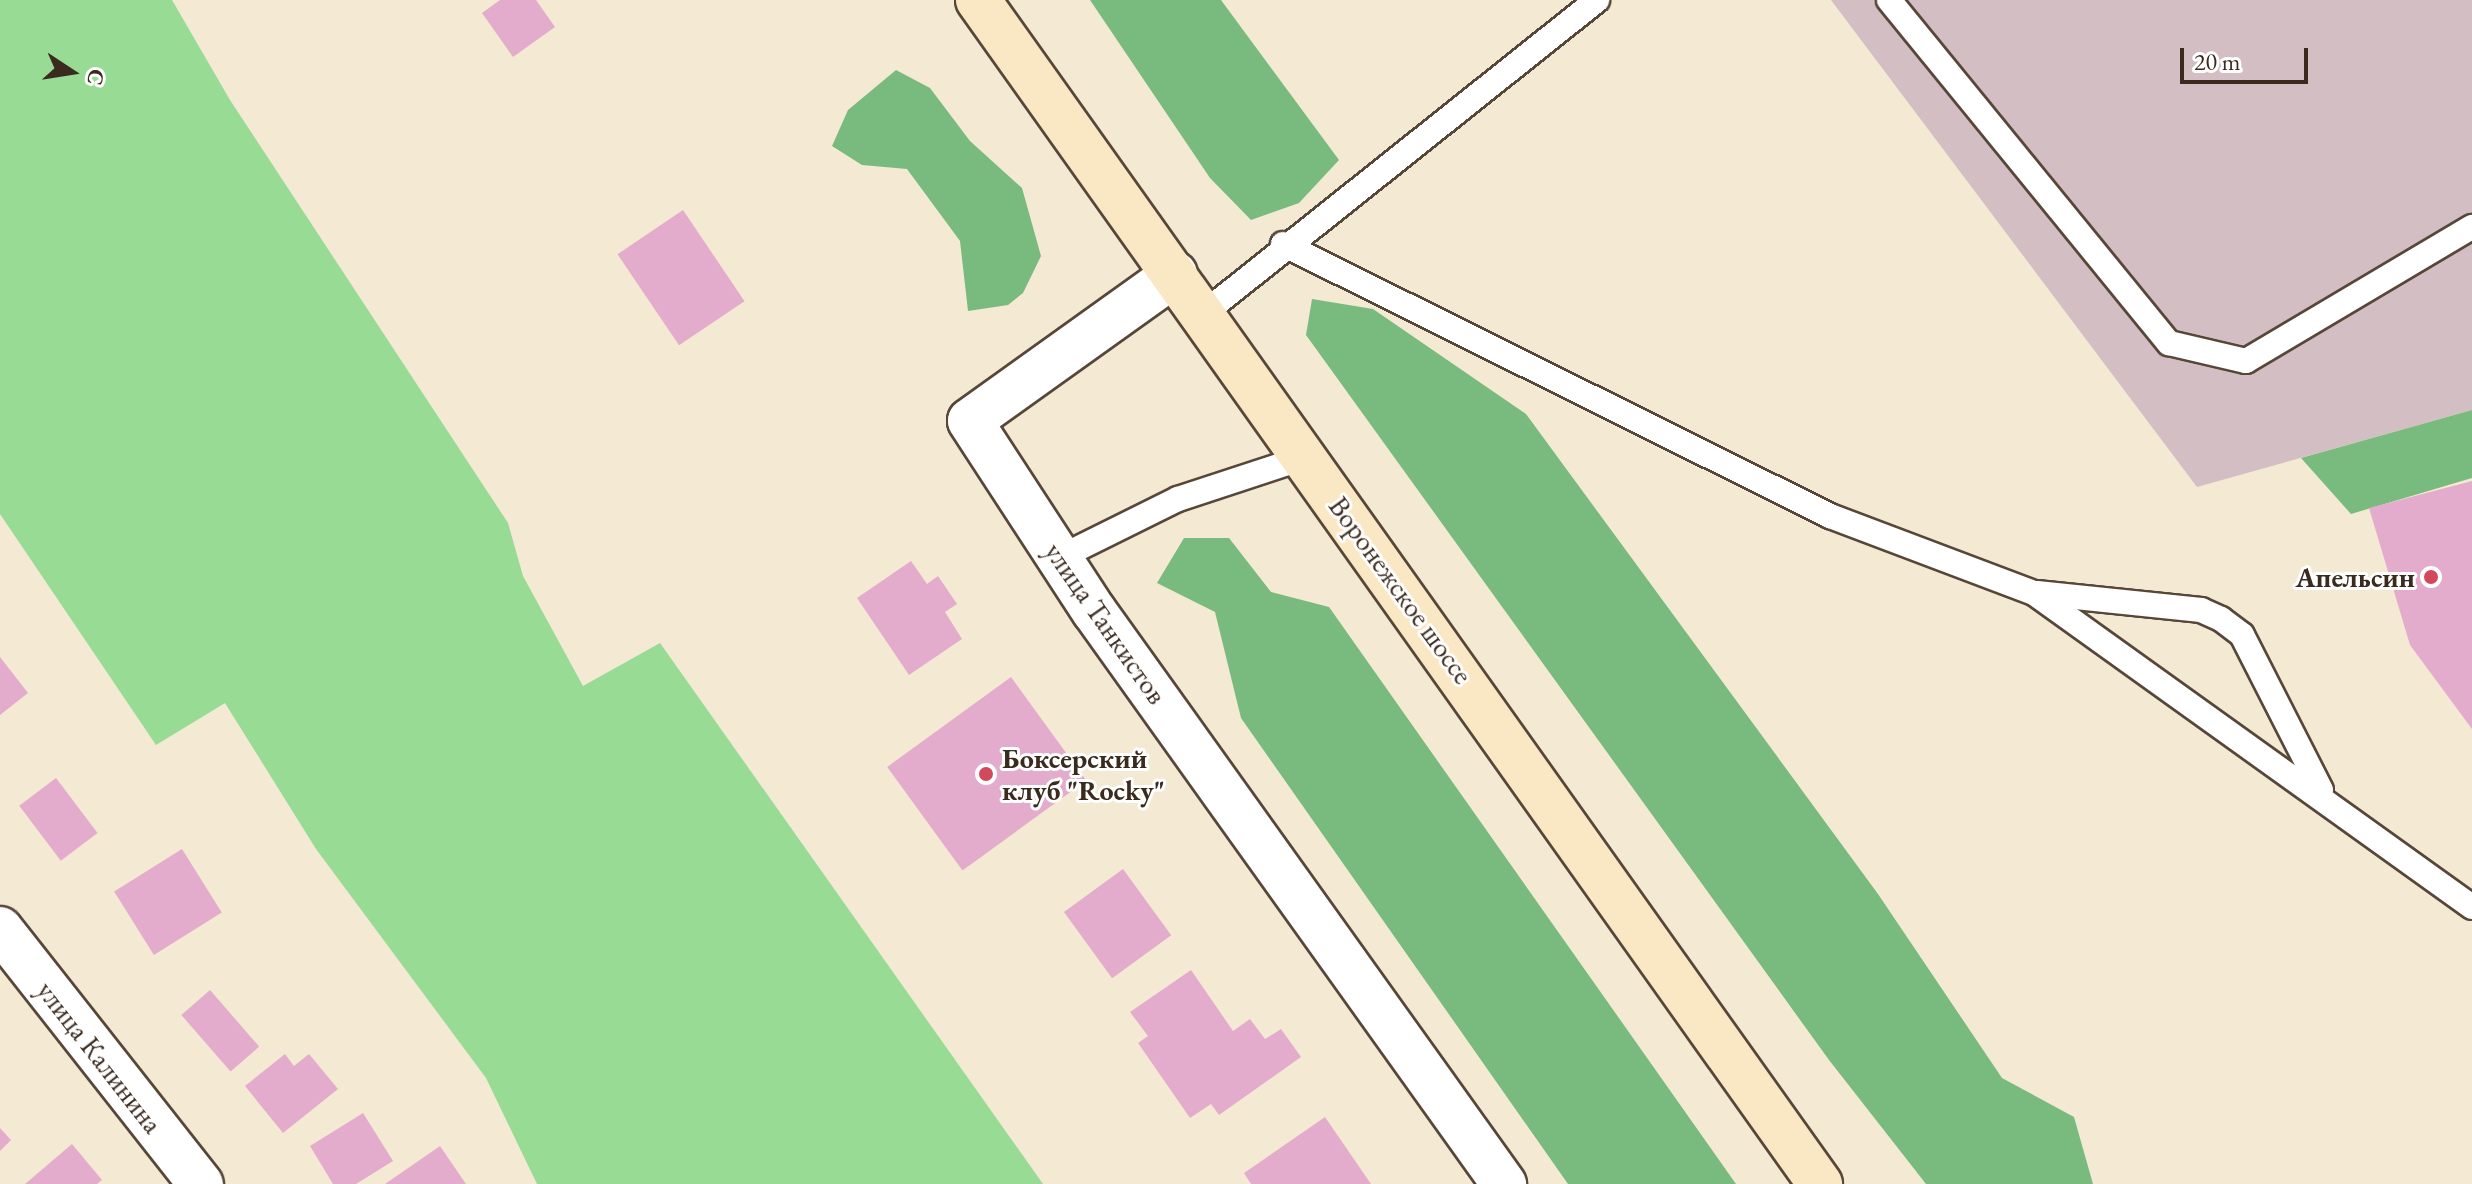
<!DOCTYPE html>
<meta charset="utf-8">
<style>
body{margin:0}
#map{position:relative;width:2472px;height:1184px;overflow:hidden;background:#f4e9d3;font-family:"EB Garamond",serif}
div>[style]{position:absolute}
.industrial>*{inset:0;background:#d2bec3}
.green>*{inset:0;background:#97db94}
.forest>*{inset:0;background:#79bb7e}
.building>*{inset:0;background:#e4accc;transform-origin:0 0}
.roads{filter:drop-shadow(2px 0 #574739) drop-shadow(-2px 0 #574739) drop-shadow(0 2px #574739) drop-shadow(0 -2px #574739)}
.service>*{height:24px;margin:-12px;padding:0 12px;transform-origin:12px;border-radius:12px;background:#fff}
.minor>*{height:44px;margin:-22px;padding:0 22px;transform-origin:22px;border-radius:22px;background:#fff}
.secondary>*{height:44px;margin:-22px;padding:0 22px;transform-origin:22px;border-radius:22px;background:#fae7c3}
.dots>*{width:22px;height:22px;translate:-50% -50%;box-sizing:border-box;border:4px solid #fff;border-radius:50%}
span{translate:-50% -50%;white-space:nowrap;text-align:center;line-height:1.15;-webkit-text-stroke:6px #fff;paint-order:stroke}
.poi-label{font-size:28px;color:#3b2a1e;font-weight:700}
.right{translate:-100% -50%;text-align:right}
.left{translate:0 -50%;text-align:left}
.street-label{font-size:28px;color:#3b2a1e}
.north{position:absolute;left:32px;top:32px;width:80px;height:80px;-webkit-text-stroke:6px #fff;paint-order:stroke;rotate:102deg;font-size:22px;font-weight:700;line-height:32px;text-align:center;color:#3b2a1e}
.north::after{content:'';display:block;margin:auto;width:28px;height:36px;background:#3b2a1e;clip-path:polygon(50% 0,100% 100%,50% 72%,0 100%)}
.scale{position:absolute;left:2180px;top:48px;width:128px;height:36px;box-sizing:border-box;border:4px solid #3b2a1e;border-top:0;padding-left:10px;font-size:24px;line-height:28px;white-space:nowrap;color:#3b2a1e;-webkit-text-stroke:6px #fff;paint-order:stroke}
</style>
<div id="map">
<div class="industrial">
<i style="clip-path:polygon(1831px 0,2472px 0,2472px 410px,2197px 487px)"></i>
</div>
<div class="green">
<i style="clip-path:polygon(0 0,172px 0,230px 100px,508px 523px,523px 576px,583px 686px,660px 643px,1043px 1184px,537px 1184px,486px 1078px,316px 849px,225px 703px,156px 745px,0 514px)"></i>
</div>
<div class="forest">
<i style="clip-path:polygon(1090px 0,1221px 0,1339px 160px,1299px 203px,1251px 220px,1210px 178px)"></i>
<i style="clip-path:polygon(896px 70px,930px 88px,970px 141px,1022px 188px,1041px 256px,1023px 293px,1008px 305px,968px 311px,960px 241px,907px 169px,862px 165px,832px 146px,848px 110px)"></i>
<i style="clip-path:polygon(1312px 299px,1373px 309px,1526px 414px,1878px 894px,2002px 1078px,2074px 1117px,2093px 1184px,1926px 1184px,1829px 1060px,1306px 335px)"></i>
<i style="clip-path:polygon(2472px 410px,2472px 478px,2351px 514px,2301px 458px)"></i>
<i style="clip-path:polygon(1184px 538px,1229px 538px,1271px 592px,1329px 607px,1736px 1184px,1568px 1184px,1241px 718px,1215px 612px,1157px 583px)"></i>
</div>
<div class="building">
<i style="clip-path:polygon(500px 0,536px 0,555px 27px,513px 57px,482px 13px)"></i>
<i style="left:683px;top:210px;width:110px;height:79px;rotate:56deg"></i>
<i style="clip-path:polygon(2472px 481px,2472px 729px,2410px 645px,2369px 508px)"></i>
<i style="clip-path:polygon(911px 561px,927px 584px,938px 576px,957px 604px,945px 612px,962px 639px,909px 675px,857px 598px)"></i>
<i style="clip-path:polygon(0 657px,28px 693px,0 715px)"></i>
<i style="left:1011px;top:677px;width:128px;height:153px;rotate:54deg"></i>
<i style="left:56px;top:778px;width:69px;height:46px;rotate:53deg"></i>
<i style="left:182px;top:849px;width:75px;height:80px;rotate:58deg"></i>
<i style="left:1123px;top:869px;width:82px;height:73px;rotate:54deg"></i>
<i style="clip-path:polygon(1191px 970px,1233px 1031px,1250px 1019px,1265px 1039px,1281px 1029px,1301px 1057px,1219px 1115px,1211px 1104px,1190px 1118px,1138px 1043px,1148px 1036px,1130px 1012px)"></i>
<i style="left:210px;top:990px;width:75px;height:38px;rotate:49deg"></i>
<i style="clip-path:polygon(285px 1054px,294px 1066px,309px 1054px,338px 1089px,283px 1133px,245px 1086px)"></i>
<i style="clip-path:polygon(363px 1113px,393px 1161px,356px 1184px,333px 1184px,310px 1146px)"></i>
<i style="clip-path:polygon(1325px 1117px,1371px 1184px,1251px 1184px,1244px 1173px)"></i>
<i style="clip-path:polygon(0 1128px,11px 1140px,0 1151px)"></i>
<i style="clip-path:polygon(72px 1144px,102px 1180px,97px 1184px,25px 1184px)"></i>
<i style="clip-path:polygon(440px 1146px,466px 1184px,385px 1184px)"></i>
</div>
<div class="roads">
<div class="service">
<i style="left:1889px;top:0;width:443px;rotate:50.8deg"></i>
<i style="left:2169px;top:343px;width:79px;rotate:13.2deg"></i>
<i style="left:2246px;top:361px;width:263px;rotate:-30.7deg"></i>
<i style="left:1283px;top:244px;width:611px;rotate:26.44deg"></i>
<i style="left:1830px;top:516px;width:218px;rotate:20.7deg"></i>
<i style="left:2034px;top:593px;width:539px;rotate:35.64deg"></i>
<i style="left:1203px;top:314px;width:504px;rotate:-38.55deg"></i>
<i style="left:1059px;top:558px;width:133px;rotate:-26.4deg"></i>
<i style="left:1178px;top:499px;width:135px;rotate:-18.2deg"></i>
<i style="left:2037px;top:593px;width:165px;rotate:5.9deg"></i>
<i style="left:2201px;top:610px;width:22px;rotate:24deg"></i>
<i style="left:2221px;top:619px;width:26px;rotate:37deg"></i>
<i style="left:2242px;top:635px;width:174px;rotate:63deg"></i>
</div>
<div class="minor">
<i style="left:1175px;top:274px;width:252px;rotate:144.4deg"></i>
<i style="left:970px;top:421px;width:227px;rotate:56.9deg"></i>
<i style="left:1094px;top:611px;width:705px;rotate:54.42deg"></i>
<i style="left:0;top:929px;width:325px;rotate:51.8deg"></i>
</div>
<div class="secondary">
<i style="left:978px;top:0;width:1453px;rotate:54.58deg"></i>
</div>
</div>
<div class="dots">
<i style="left:2431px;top:577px;background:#d1495b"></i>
<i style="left:986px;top:774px;background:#d1495b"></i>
</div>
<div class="poi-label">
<span class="right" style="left:2415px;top:577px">Апельсин</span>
<span class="left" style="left:1002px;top:774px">Боксерский<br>клуб "Rocky"</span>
</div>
<div class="street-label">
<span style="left:1401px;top:590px;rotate:54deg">Воронежское шоссе</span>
<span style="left:1106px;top:623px;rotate:55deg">улица Танкистов</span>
<span style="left:100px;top:1057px;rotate:52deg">улица Калинина</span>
</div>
<div class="north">С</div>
<div class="scale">20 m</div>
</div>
